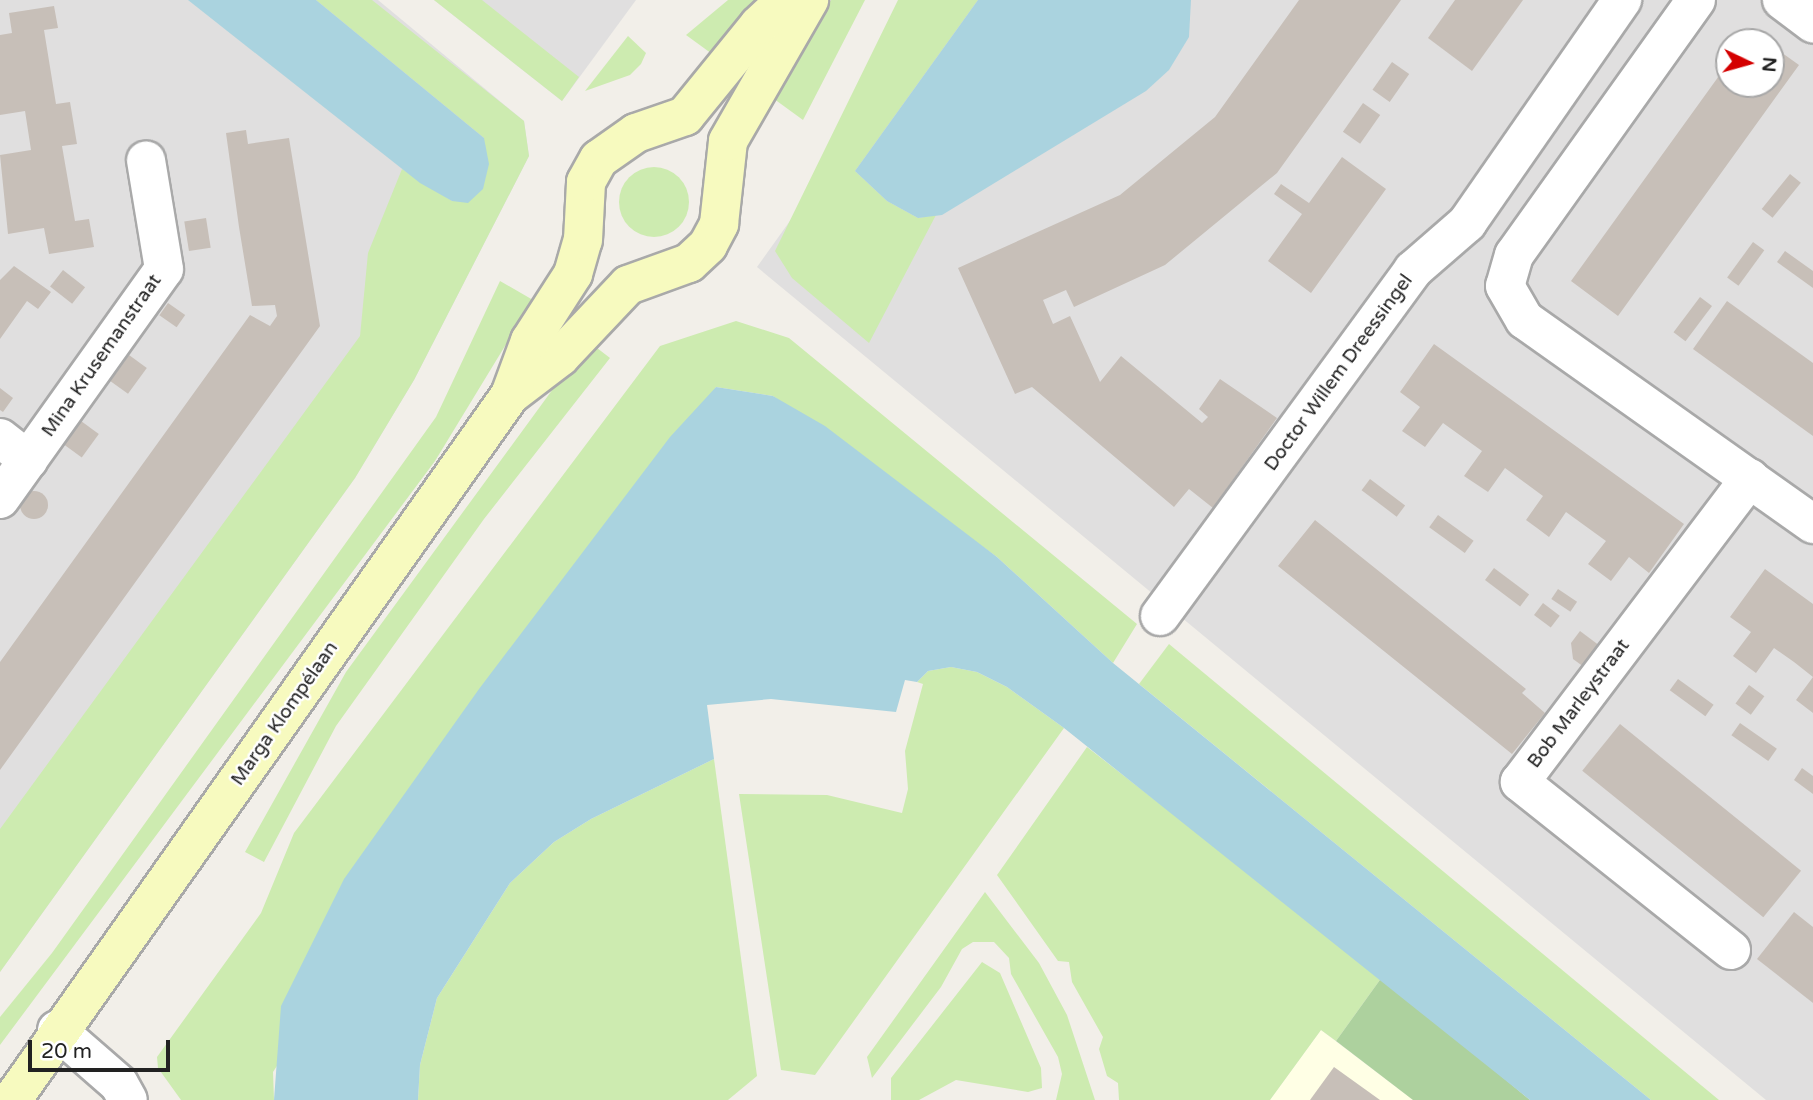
<!DOCTYPE html>
<meta charset="utf-8">
<style>
body{margin:0}
#map{position:relative;width:1813px;height:1100px;overflow:hidden;background:#f2efe9;font-family:"Varela Round",sans-serif}
div>[style]{position:absolute}
.residential>*{inset:0;background:#e0dfdf}
.education>*{inset:0;background:#ffffe5}
.grass>*{inset:0;background:#cdebb0}
.round{border-radius:50%}
.forest>*{inset:0;background:#add19e}
.water>*{inset:0;background:#aad3df}
.building>*{inset:0;background:#c7bfb8;transform-origin:0 0}
.roads{filter:drop-shadow(2px 0 #a9a9a9) drop-shadow(-2px 0 #a9a9a9) drop-shadow(0 2px #a9a9a9) drop-shadow(0 -2px #a9a9a9)}
.street>*{height:38px;margin:-19px;padding:0 19px;transform-origin:19px;border-radius:19px;background:#fff}
.secondary>*{height:38px;margin:-19px;padding:0 19px;transform-origin:19px;border-radius:19px;background:#f7fabf}
span{translate:-50% -50%;white-space:nowrap;text-align:center;line-height:1.15;-webkit-text-stroke:5px #fff;paint-order:stroke}
.street-label{font-size:19px;color:#222}
.north{position:absolute;left:1715px;top:28px;width:70px;height:70px;box-sizing:border-box;background:#fff;border:2px solid #a7a7a7;border-radius:50%;rotate:95deg;font-size:19px;font-weight:700;line-height:28px;text-align:center;color:#222}
.north::after{content:'';display:block;margin:auto;width:24px;height:32px;background:#d40000;clip-path:polygon(50% 0,100% 100%,50% 72%,0 100%)}
.scale{position:absolute;left:28px;top:1040px;width:142px;height:32px;box-sizing:border-box;border:4px solid #222;border-top:0;padding-left:9px;font-size:21px;line-height:24px;white-space:nowrap;color:#222;-webkit-text-stroke:5px #fff;paint-order:stroke}
</style>
<div id="map">
<div class="residential">
<i style="clip-path:polygon(0 0,378px 0,524px 121px,529px 156px,414px 380px,355px 478px,0 972px)"></i>
<i style="clip-path:polygon(434px 0,636px 0,562px 101px)"></i>
<i style="clip-path:polygon(evenodd,948px 0,1813px 0,1813px 1100px,1766px 1100px,757px 267px,948px 0,1729px 42px,1771px 42px,1771px 84px,1729px 84px,1729px 42px)"></i>
</div>
<div class="education">
<i style="clip-path:polygon(1321px 1030px,1413px 1100px,1270px 1100px)"></i>
</div>
<div class="grass">
<i style="clip-path:polygon(316px 0,372px 0,524px 121px,529px 156px,414px 380px,355px 478px,0 972px,0 829px,360px 336px,368px 253px,402px 169px,452px 201px,484px 138px)"></i>
<i style="clip-path:polygon(434px 0,482px 0,579px 77px,562px 101px)"></i>
<i style="clip-path:polygon(728px 0,764px 0,719px 59px,686px 35px)"></i>
<i style="clip-path:polygon(831px 0,865px 0,803px 120px,770px 96px)"></i>
<i style="clip-path:polygon(898px 0,978px 0,855px 171px,887px 201px,918px 218px,936px 215px,869px 343px,792px 278px,775px 251px)"></i>
<i style="clip-path:polygon(628px 36px,646px 53px,641px 64px,630px 75px,585px 91px)"></i>
<i class="round" style="left:619px;top:167px;width:70px;height:70px"></i>
<i style="clip-path:polygon(500px 281px,533px 300px,435px 461px,0 1045px,0 1017px,52px 953px,436px 417px)"></i>
<i style="clip-path:polygon(736px 321px,789px 338px,1137px 624px,1113px 663px,997px 557px,773px 396px,716px 387px,273px 1072px,274px 1100px,181px 1100px,158px 1068px,157px 1057px,261px 913px,294px 833px,660px 346px)"></i>
<i style="clip-path:polygon(588px 341px,610px 358px,484px 519px,336px 726px,264px 862px,245px 852px,346px 672px)"></i>
<i style="clip-path:polygon(1169px 644px,1719px 1100px,1651px 1100px,1139px 684px)"></i>
<i style="clip-path:polygon(951px 667px,977px 672px,1007px 687px,1064px 728px,815px 1075px,781px 1070px,739px 794px,827px 795px,902px 813px,908px 789px,905px 751px,923px 684px,917px 682px,928px 671px)"></i>
<i style="clip-path:polygon(1087px 747px,1382px 977px,1336px 1041px,1321px 1030px,1270px 1100px,1119px 1100px,1118px 1083px,1107px 1076px,1099px 1049px,1103px 1037px,1072px 982px,1069px 962px,1058px 961px,997px 875px)"></i>
<i style="clip-path:polygon(714px 759px,757px 1076px,728px 1100px,418px 1100px,420px 1065px,437px 998px,510px 883px,554px 842px,591px 819px)"></i>
<i style="clip-path:polygon(985px 892px,1039px 963px,1067px 1015px,1095px 1100px,1056px 1100px,1062px 1074px,1058px 1057px,1011px 974px,1009px 958px,994px 942px,973px 942px,962px 949px,941px 987px,872px 1078px,867px 1057px)"></i>
<i style="clip-path:polygon(982px 962px,1000px 973px,1041px 1068px,1042px 1088px,1028px 1092px,956px 1080px,919px 1100px,891px 1100px,891px 1078px)"></i>
</div>
<div class="forest">
<i style="clip-path:polygon(1382px 977px,1530px 1100px,1413px 1100px,1336px 1041px)"></i>
</div>
<div class="water">
<i style="clip-path:polygon(188px 0,316px 0,484px 138px,489px 164px,483px 189px,468px 203px,452px 201px,420px 183px)"></i>
<i style="clip-path:polygon(978px 0,1191px 0,1189px 37px,1169px 70px,1146px 91px,942px 215px,918px 218px,887px 201px,855px 171px)"></i>
<i style="clip-path:polygon(716px 387px,773px 396px,825px 426px,997px 557px,1113px 663px,1651px 1100px,1530px 1100px,1064px 728px,1007px 687px,977px 672px,951px 667px,928px 671px,917px 682px,905px 680px,896px 712px,771px 699px,707px 705px,714px 759px,591px 819px,554px 842px,510px 883px,437px 998px,420px 1065px,418px 1100px,274px 1100px,281px 1006px,344px 879px,479px 689px,670px 437px)"></i>
</div>
<div class="building">
<i style="clip-path:polygon(1299px 0,1401px 0,1277px 173px,1165px 265px,1074px 307px,1066px 290px,1043px 300px,1053px 324px,1070px 316px,1100px 382px,1121px 356px,1202px 423px,1208px 417px,1199px 409px,1220px 379px,1277px 418px,1213px 508px,1189px 489px,1174px 507px,1032px 387px,1015px 394px,958px 268px,1120px 195px,1215px 117px)"></i>
<i style="clip-path:polygon(1455px 0,1523px 0,1472px 71px,1428px 38px)"></i>
<i style="clip-path:polygon(54px 6px,58px 28px,44px 30px,56px 104px,70px 102px,77px 144px,62px 146px,75px 221px,89px 219px,94px 247px,49px 254px,44px 228px,8px 234px,0 155px,31px 150px,25px 111px,0 115px,0 35px,12px 33px,9px 13px)"></i>
<i style="clip-path:polygon(1751px 31px,1767px 42px,1743px 42px)"></i>
<i style="clip-path:polygon(1771px 45px,1799px 65px,1618px 316px,1571px 281px,1729px 62px,1729px 84px,1771px 84px)"></i>
<i style="left:1392px;top:62px;width:21px;height:34px;rotate:35deg"></i>
<i style="left:1363px;top:103px;width:21px;height:35px;rotate:35deg"></i>
<i style="clip-path:polygon(246px 130px,248px 144px,289px 138px,320px 326px,0 770px,0 662px,250px 315px,270px 326px,277px 316px,275px 305px,252px 306px,239px 227px,226px 133px)"></i>
<i style="clip-path:polygon(1342px 157px,1386px 189px,1311px 293px,1268px 261px,1302px 214px,1274px 194px,1281px 184px,1309px 203px)"></i>
<i style="left:1790px;top:174px;width:14px;height:45px;rotate:39deg"></i>
<i style="left:206px;top:218px;width:30px;height:22px;rotate:81deg"></i>
<i style="left:1753px;top:242px;width:14px;height:44px;rotate:36deg"></i>
<i style="clip-path:polygon(1785px 251px,1813px 271px,1813px 288px,1777px 262px)"></i>
<i style="clip-path:polygon(14px 266px,51px 292px,38px 309px,27px 301px,0 339px,0 280px)"></i>
<i style="left:63px;top:270px;width:28px;height:21px;rotate:38deg"></i>
<i style="left:1700px;top:297px;width:15px;height:44px;rotate:37deg"></i>
<i style="clip-path:polygon(1727px 301px,1813px 363px,1813px 436px,1693px 349px)"></i>
<i style="left:168px;top:303px;width:21px;height:15px;rotate:35deg"></i>
<i style="clip-path:polygon(1434px 344px,1684px 524px,1649px 573px,1629px 557px,1611px 581px,1588px 564px,1606px 541px,1566px 512px,1549px 537px,1537px 528px,1526px 520px,1543px 496px,1505px 468px,1488px 492px,1464px 476px,1482px 451px,1443px 423px,1425px 447px,1402px 431px,1420px 407px,1400px 392px)"></i>
<i style="left:129px;top:355px;width:22px;height:32px;rotate:36deg"></i>
<i style="clip-path:polygon(0 388px,13px 398px,3px 412px,0 410px)"></i>
<i style="left:81px;top:421px;width:22px;height:29px;rotate:36deg"></i>
<i style="left:1370px;top:479px;width:44px;height:14px;rotate:37deg"></i>
<i class="round" style="left:20px;top:491px;width:28px;height:28px"></i>
<i style="left:1438px;top:515px;width:44px;height:15px;rotate:36deg"></i>
<i style="clip-path:polygon(1315px 520px,1526px 689px,1522px 693px,1545px 713px,1512px 754px,1278px 566px)"></i>
<i style="left:1494px;top:568px;width:44px;height:15px;rotate:37deg"></i>
<i style="clip-path:polygon(1765px 569px,1813px 604px,1813px 713px,1796px 700px,1813px 677px,1794px 662px,1774px 648px,1756px 673px,1733px 656px,1751px 632px,1730px 617px)"></i>
<i style="left:1558px;top:589px;width:23px;height:12px;rotate:34deg"></i>
<i style="left:1543px;top:603px;width:21px;height:15px;rotate:37deg"></i>
<i style="clip-path:polygon(1580px 631px,1600px 646px,1584px 667px,1573px 659px,1571px 643px)"></i>
<i style="left:1678px;top:679px;width:44px;height:14px;rotate:36deg"></i>
<i style="left:1749px;top:685px;width:19px;height:23px;rotate:36deg"></i>
<i style="left:1740px;top:723px;width:45px;height:15px;rotate:35deg"></i>
<i style="left:1620px;top:724px;width:233px;height:60px;rotate:39deg"></i>
<i style="clip-path:polygon(1802px 768px,1813px 776px,1813px 794px,1794px 780px)"></i>
<i style="clip-path:polygon(1794px 912px,1813px 927px,1813px 1003px,1757px 959px)"></i>
<i style="clip-path:polygon(1334px 1067px,1380px 1100px,1310px 1100px)"></i>
</div>
<div class="roads">
<div class="street">
<i style="left:1696px;top:0;width:313px;rotate:125.5deg"></i>
<i style="left:1514px;top:255px;width:32px;rotate:106deg"></i>
<i style="left:1505px;top:286px;width:39px;rotate:60deg"></i>
<i style="left:1525px;top:320px;width:353px;rotate:35.3deg"></i>
<i style="left:1782px;top:0;width:39px;rotate:37deg"></i>
<i style="left:0;top:438px;width:36px;rotate:38deg"></i>
<i style="left:0;top:499px;width:282px;rotate:-54.5deg"></i>
<i style="left:164px;top:269px;width:110px;rotate:-99.4deg"></i>
<i style="left:1160px;top:616px;width:429px;rotate:-53.8deg"></i>
<i style="left:1413px;top:270px;width:72px;rotate:-41deg"></i>
<i style="left:1467px;top:223px;width:272px;rotate:-55.2deg"></i>
<i style="left:1731px;top:950px;width:270px;rotate:-141.5deg"></i>
<i style="left:1520px;top:782px;width:381px;rotate:-52.9deg"></i>
<i style="left:57px;top:1030px;width:82px;rotate:41.1deg"></i>
<i style="left:119px;top:1084px;width:18px;rotate:61deg"></i>
</div>
<div class="secondary">
<i style="left:510px;top:395px;width:63px;rotate:-37.2deg"></i>
<i style="left:560px;top:357px;width:99px;rotate:-46.6deg"></i>
<i style="left:628px;top:285px;width:65px;rotate:-19.8deg"></i>
<i style="left:689px;top:263px;width:26px;rotate:-43deg"></i>
<i style="left:708px;top:245px;width:24px;rotate:-62deg"></i>
<i style="left:719px;top:224px;width:83px;rotate:-83.8deg"></i>
<i style="left:728px;top:141px;width:163px;rotate:-60.1deg"></i>
<i style="left:12px;top:1100px;width:863px;rotate:-54.76deg"></i>
<i style="left:510px;top:395px;width:58px;rotate:-69.7deg"></i>
<i style="left:530px;top:341px;width:80px;rotate:-57.3deg"></i>
<i style="left:573px;top:274px;width:35px;rotate:-74deg"></i>
<i style="left:583px;top:240px;width:58px;rotate:-87deg"></i>
<i style="left:586px;top:182px;width:26px;rotate:-61deg"></i>
<i style="left:599px;top:159px;width:45px;rotate:-35.1deg"></i>
<i style="left:636px;top:133px;width:52px;rotate:-19.1deg"></i>
<i style="left:685px;top:116px;width:117px;rotate:-50.9deg"></i>
<i style="left:759px;top:25px;width:37px;rotate:-43deg"></i>
</div>
</div>
<div class="street-label">
<span style="left:102px;top:356px;rotate:-55deg">Mina Krusemanstraat</span>
<span style="left:1339px;top:373px;rotate:-54deg">Doctor Willem Dreessingel</span>
<span style="left:1579px;top:704px;rotate:-53deg">Bob Marleystraat</span>
<span style="left:285px;top:714px;rotate:-55deg">Marga Klompélaan</span>
</div>
<div class="north">N</div>
<div class="scale">20 m</div>
</div>
